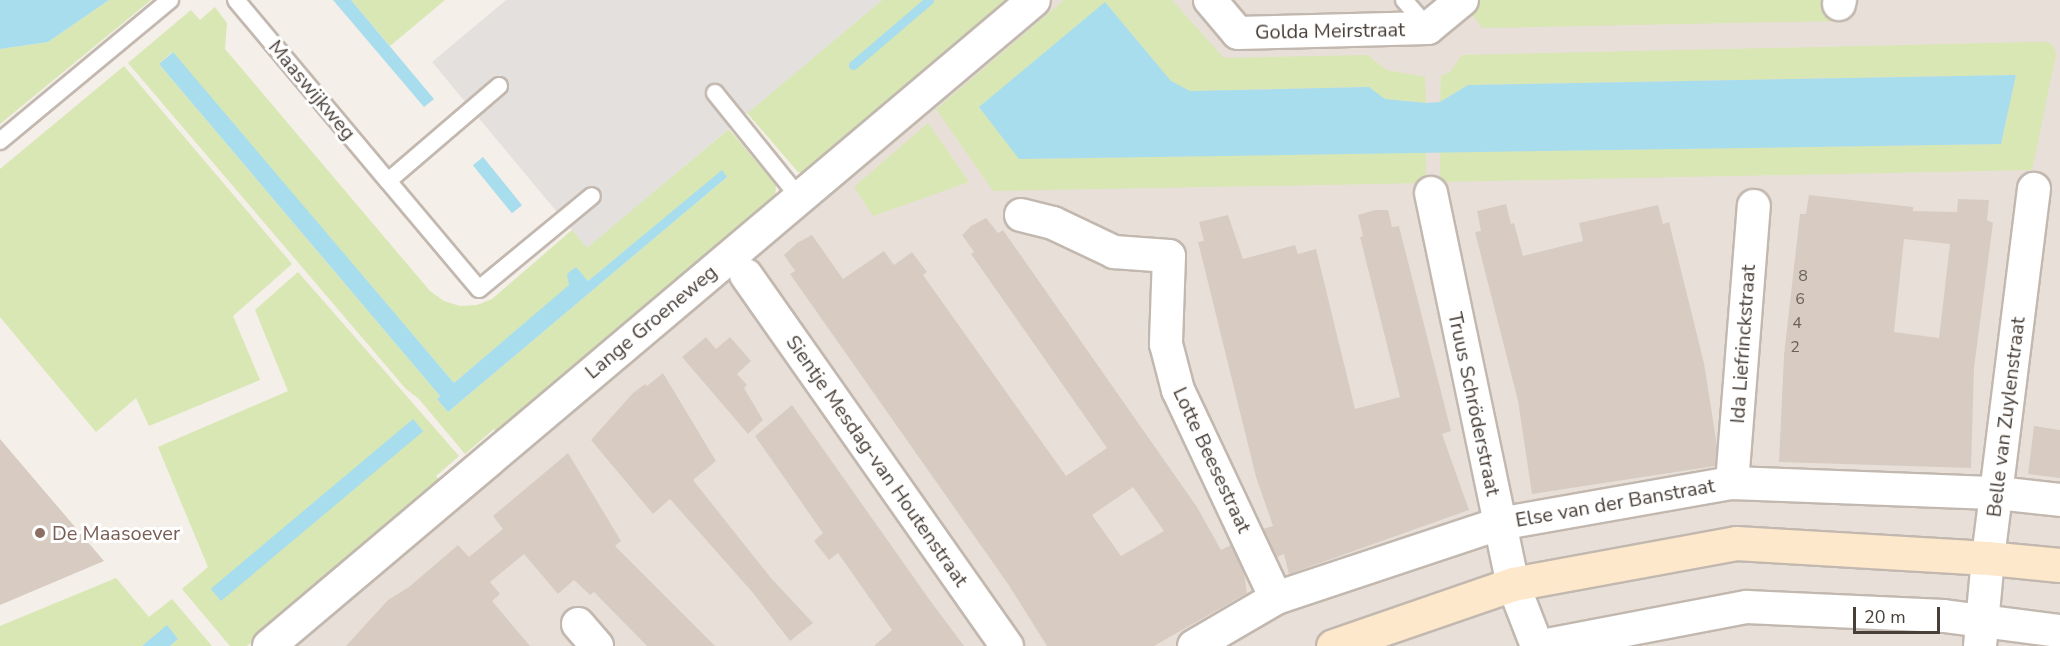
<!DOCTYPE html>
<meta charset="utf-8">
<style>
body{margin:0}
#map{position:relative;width:2060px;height:646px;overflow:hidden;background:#f4efe9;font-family:"Nunito Sans",sans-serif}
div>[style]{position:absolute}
.residential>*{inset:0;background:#e8e0d8}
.green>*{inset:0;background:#d8e7b4}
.parking>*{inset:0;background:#e3e0de}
.water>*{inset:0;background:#a8ddee;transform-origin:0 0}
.stream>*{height:9px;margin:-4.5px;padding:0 4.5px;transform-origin:4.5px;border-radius:4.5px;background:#a8ddee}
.building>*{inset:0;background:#d8ccc2}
.roads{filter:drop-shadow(2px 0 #c2b8af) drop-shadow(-2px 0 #c2b8af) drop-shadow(0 2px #c2b8af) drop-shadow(0 -2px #c2b8af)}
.lane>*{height:16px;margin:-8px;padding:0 8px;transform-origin:8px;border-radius:8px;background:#fff}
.street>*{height:32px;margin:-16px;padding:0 16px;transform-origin:16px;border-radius:16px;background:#fff}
.secondary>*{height:33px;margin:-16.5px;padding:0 16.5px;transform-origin:16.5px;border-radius:16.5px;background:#fde8cb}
.dots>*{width:16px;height:16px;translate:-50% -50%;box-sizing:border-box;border:3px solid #fff;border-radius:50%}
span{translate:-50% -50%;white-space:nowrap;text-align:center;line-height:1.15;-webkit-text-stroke:6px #fff;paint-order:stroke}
.number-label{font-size:16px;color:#6c625a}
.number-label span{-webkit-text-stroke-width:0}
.street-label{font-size:20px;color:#483f38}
.education-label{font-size:20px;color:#785e54}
.left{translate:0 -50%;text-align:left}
.scale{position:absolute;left:1853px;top:607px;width:87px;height:27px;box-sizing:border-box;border:3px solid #483f38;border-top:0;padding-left:8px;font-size:18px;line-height:21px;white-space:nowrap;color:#483f38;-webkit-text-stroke:4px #fff;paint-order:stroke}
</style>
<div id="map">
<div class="residential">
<i style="clip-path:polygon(1027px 0,2060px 0,2060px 646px,265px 646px)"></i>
</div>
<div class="green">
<i style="clip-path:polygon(109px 0,151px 0,0 124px,0 49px,48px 42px)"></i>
<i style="clip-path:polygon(351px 0,445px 0,390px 46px)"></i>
<i style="clip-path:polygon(882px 0,1021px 0,805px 174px,798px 172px,747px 113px)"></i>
<i style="clip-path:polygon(1064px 0,1172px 0,1224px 58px,1367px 55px,1387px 70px,1425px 77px,1426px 103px,1385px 99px,1368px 87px,1190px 91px,1171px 81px,1105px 2px,1019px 159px,1426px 152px,1426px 183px,993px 191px,936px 109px)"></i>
<i style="clip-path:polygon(1479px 0,1824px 0,1823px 5px,1836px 5px,1836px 21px,1482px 28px,1476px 19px,1466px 10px)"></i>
<i style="clip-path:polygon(evenodd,215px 7px,227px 23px,225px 49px,430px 291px,444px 301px,460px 306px,477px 305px,492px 299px,572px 230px,587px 247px,729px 129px,776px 185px,775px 200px,498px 433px,494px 429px,465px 454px,419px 399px,406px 389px,128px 63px,191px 10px,200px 20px,215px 7px,172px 52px,454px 383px,570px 285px,575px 267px,588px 281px,722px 171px,727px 177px,448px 412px,437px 399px,440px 396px,159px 64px,172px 52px)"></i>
<i style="clip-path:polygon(2039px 42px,2048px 42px,2054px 47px,2056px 55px,2032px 170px,1440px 182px,1440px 152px,2001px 144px,2016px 75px,1469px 85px,1440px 102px,1441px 76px,1450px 72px,1462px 55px)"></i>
<i style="clip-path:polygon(124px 66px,292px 264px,233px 316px,260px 380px,149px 426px,136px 398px,96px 432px,0 317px,0 169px)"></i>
<i style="clip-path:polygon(928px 123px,969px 182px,873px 216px,854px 187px)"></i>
<i style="clip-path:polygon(298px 272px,459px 456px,436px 476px,441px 482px,247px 646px,230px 646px,182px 589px,208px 567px,158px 447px,288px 391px,255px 310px)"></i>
<i style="clip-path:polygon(116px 578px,149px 617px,172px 599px,212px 646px,170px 646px,178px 639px,167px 626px,142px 646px,0 646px,0 626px)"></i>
</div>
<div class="parking">
<i style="clip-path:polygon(506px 0,882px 0,587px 248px,432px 62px)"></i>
</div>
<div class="water">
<i style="clip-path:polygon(0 0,109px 0,48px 42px,0 49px)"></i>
<i style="clip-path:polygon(333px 0,351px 0,434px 99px,424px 107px)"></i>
<i style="clip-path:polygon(1105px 2px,1171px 81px,1190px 91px,1369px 87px,1385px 99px,1426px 103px,1440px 102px,1468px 85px,2016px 75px,2001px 144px,1019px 159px,979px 107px)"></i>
<i style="clip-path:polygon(173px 52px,454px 383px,569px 285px,567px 274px,576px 267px,588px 281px,722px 170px,727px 177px,448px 412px,437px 399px,440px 396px,159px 64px)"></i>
<i style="left:483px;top:157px;width:62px;height:13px;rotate:51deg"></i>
<i style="left:413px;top:419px;width:16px;height:264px;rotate:50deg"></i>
<i style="clip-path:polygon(167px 625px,178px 639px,170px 646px,142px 646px)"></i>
</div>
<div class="stream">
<i style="left:853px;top:65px;width:100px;rotate:-40.5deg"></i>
</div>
<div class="building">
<i style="clip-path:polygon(evenodd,1809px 195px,1913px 207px,1913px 211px,1957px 212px,1958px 199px,1989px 200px,1987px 220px,1993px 223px,1974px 368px,1971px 468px,1779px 462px,1784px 355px,1800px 214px,1806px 214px,1809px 195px,1904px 239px,1950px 244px,1939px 338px,1894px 332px,1904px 239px)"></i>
<i style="clip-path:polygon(1506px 204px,1511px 224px,1514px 223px,1523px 256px,1583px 241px,1579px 223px,1658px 205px,1663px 224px,1669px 222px,1704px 363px,1717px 446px,1715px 466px,1532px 494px,1518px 401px,1475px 232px,1481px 231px,1477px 211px)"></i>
<i style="clip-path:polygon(1375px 210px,1388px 210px,1392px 227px,1399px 226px,1451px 431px,1442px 434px,1469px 510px,1289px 574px,1284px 554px,1277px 557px,1263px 529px,1273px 526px,1256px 477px,1198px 242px,1204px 241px,1199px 222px,1228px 215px,1243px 259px,1295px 245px,1298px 254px,1316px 249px,1355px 409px,1400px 397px,1360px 237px,1363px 236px,1358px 215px)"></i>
<i style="clip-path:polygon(evenodd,986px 218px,998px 233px,1003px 230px,1197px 507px,1221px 550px,1231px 545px,1244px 573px,1247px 593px,1154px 646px,1047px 646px,1008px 584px,790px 274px,795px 271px,784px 255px,797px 243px,812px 235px,843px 279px,884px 251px,894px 265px,912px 252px,927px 272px,923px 275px,1066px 476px,1107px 448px,971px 254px,974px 252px,962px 235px,971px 226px,986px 218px,1133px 487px,1164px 531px,1121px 556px,1092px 515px,1133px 487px)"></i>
<i style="clip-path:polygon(706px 337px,716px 349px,730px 337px,751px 361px,737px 374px,747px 385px,744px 388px,763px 420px,748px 434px,682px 357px)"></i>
<i style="clip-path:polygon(663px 373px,716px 461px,693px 480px,771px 578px,813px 623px,790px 641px,753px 593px,670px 499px,653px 514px,591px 440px,633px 393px,645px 384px,647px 386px)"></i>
<i style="clip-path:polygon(792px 405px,929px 599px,964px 646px,874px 646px,892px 630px,838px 553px,829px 560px,814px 541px,823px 533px,755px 436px)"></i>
<i style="clip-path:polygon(2034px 426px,2060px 430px,2060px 478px,2028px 474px)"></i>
<i style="clip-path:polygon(0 439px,104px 561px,0 605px)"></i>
<i style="clip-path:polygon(568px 453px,621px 541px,615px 546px,715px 646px,647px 646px,594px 592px,590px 595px,574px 580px,558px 594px,524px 554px,490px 582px,500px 594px,492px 601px,530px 646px,346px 646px,388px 600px,409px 587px,458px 545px,469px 557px,503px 529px,493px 516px)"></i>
</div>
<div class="roads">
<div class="lane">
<i style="left:236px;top:0;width:236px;rotate:50deg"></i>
<i style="left:1404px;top:0;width:37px;rotate:49deg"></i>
<i style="left:499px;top:86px;width:146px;rotate:139.4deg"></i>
<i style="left:388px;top:181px;width:141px;rotate:49.9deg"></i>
<i style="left:479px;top:289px;width:146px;rotate:-39.5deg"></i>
<i style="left:715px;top:93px;width:134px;rotate:51.1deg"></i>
<i style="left:0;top:141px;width:221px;rotate:-39.7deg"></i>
</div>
<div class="street">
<i style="left:1210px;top:0;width:43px;rotate:49.7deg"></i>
<i style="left:1238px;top:33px;width:190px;rotate:-1.5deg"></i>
<i style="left:1428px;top:28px;width:44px;rotate:-39.5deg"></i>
<i style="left:1839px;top:4px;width:4px;rotate:-76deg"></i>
<i style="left:1431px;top:193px;width:400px;rotate:78.2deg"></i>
<i style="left:1513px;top:584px;width:66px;rotate:68.8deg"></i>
<i style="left:1021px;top:215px;width:33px;rotate:14deg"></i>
<i style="left:1053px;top:223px;width:68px;rotate:25.4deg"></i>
<i style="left:1114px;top:252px;width:55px;rotate:4.2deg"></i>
<i style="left:1169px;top:256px;width:88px;rotate:92deg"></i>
<i style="left:1166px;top:344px;width:48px;rotate:75.4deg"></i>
<i style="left:1178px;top:390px;width:230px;rotate:64.8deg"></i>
<i style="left:746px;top:275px;width:454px;rotate:54.9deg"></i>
<i style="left:1732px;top:483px;width:278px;rotate:-85.5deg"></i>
<i style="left:578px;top:624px;width:29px;rotate:49deg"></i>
<i style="left:269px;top:646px;width:1001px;rotate:-40.18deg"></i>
<i style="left:1194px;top:646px;width:95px;rotate:-30.3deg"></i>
<i style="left:1276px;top:598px;width:235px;rotate:-18.4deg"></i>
<i style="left:1499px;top:524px;width:237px;rotate:-10deg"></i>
<i style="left:1732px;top:483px;width:265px;rotate:2.2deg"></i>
<i style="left:1997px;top:493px;width:63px;rotate:6.3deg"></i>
<i style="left:1542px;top:646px;width:209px;rotate:-10.8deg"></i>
<i style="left:1747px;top:607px;width:197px;rotate:2.6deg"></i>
<i style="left:1944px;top:616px;width:117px;rotate:7.4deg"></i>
<i style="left:1980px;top:646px;width:88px;rotate:-84.8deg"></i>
<i style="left:1988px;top:558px;width:372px;rotate:-82.9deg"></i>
</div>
<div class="secondary">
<i style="left:1333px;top:646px;width:190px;rotate:-19deg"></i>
<i style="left:1513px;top:584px;width:227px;rotate:-10.4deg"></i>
<i style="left:1736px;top:543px;width:252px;rotate:3.4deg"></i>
<i style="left:1988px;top:558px;width:72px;rotate:5.6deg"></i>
</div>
</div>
<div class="dots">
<i style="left:40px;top:533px;background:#8d6e63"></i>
</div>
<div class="number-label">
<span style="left:1803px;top:276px">8</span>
<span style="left:1800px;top:299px">6</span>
<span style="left:1797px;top:323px">4</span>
<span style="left:1795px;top:347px">2</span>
</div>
<div class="street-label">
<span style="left:1330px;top:31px;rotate:-1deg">Golda Meirstraat</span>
<span style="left:312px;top:90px;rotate:50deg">Maaswijkweg</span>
<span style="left:651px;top:322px;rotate:-40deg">Lange Groeneweg</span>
<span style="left:1743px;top:344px;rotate:-86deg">Ida Liefrinckstraat</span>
<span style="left:1474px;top:404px;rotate:78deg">Truus Schröderstraat</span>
<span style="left:2006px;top:417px;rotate:-83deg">Belle van Zuylenstraat</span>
<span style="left:1212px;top:460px;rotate:65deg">Lotte Beesestraat</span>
<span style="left:877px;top:461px;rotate:55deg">Sientje Mesdag-van Houtenstraat</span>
<span style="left:1615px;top:503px;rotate:-10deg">Else van der Banstraat</span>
</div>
<div class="education-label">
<span class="left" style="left:52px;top:533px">De Maasoever</span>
</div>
<div class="scale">20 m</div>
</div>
